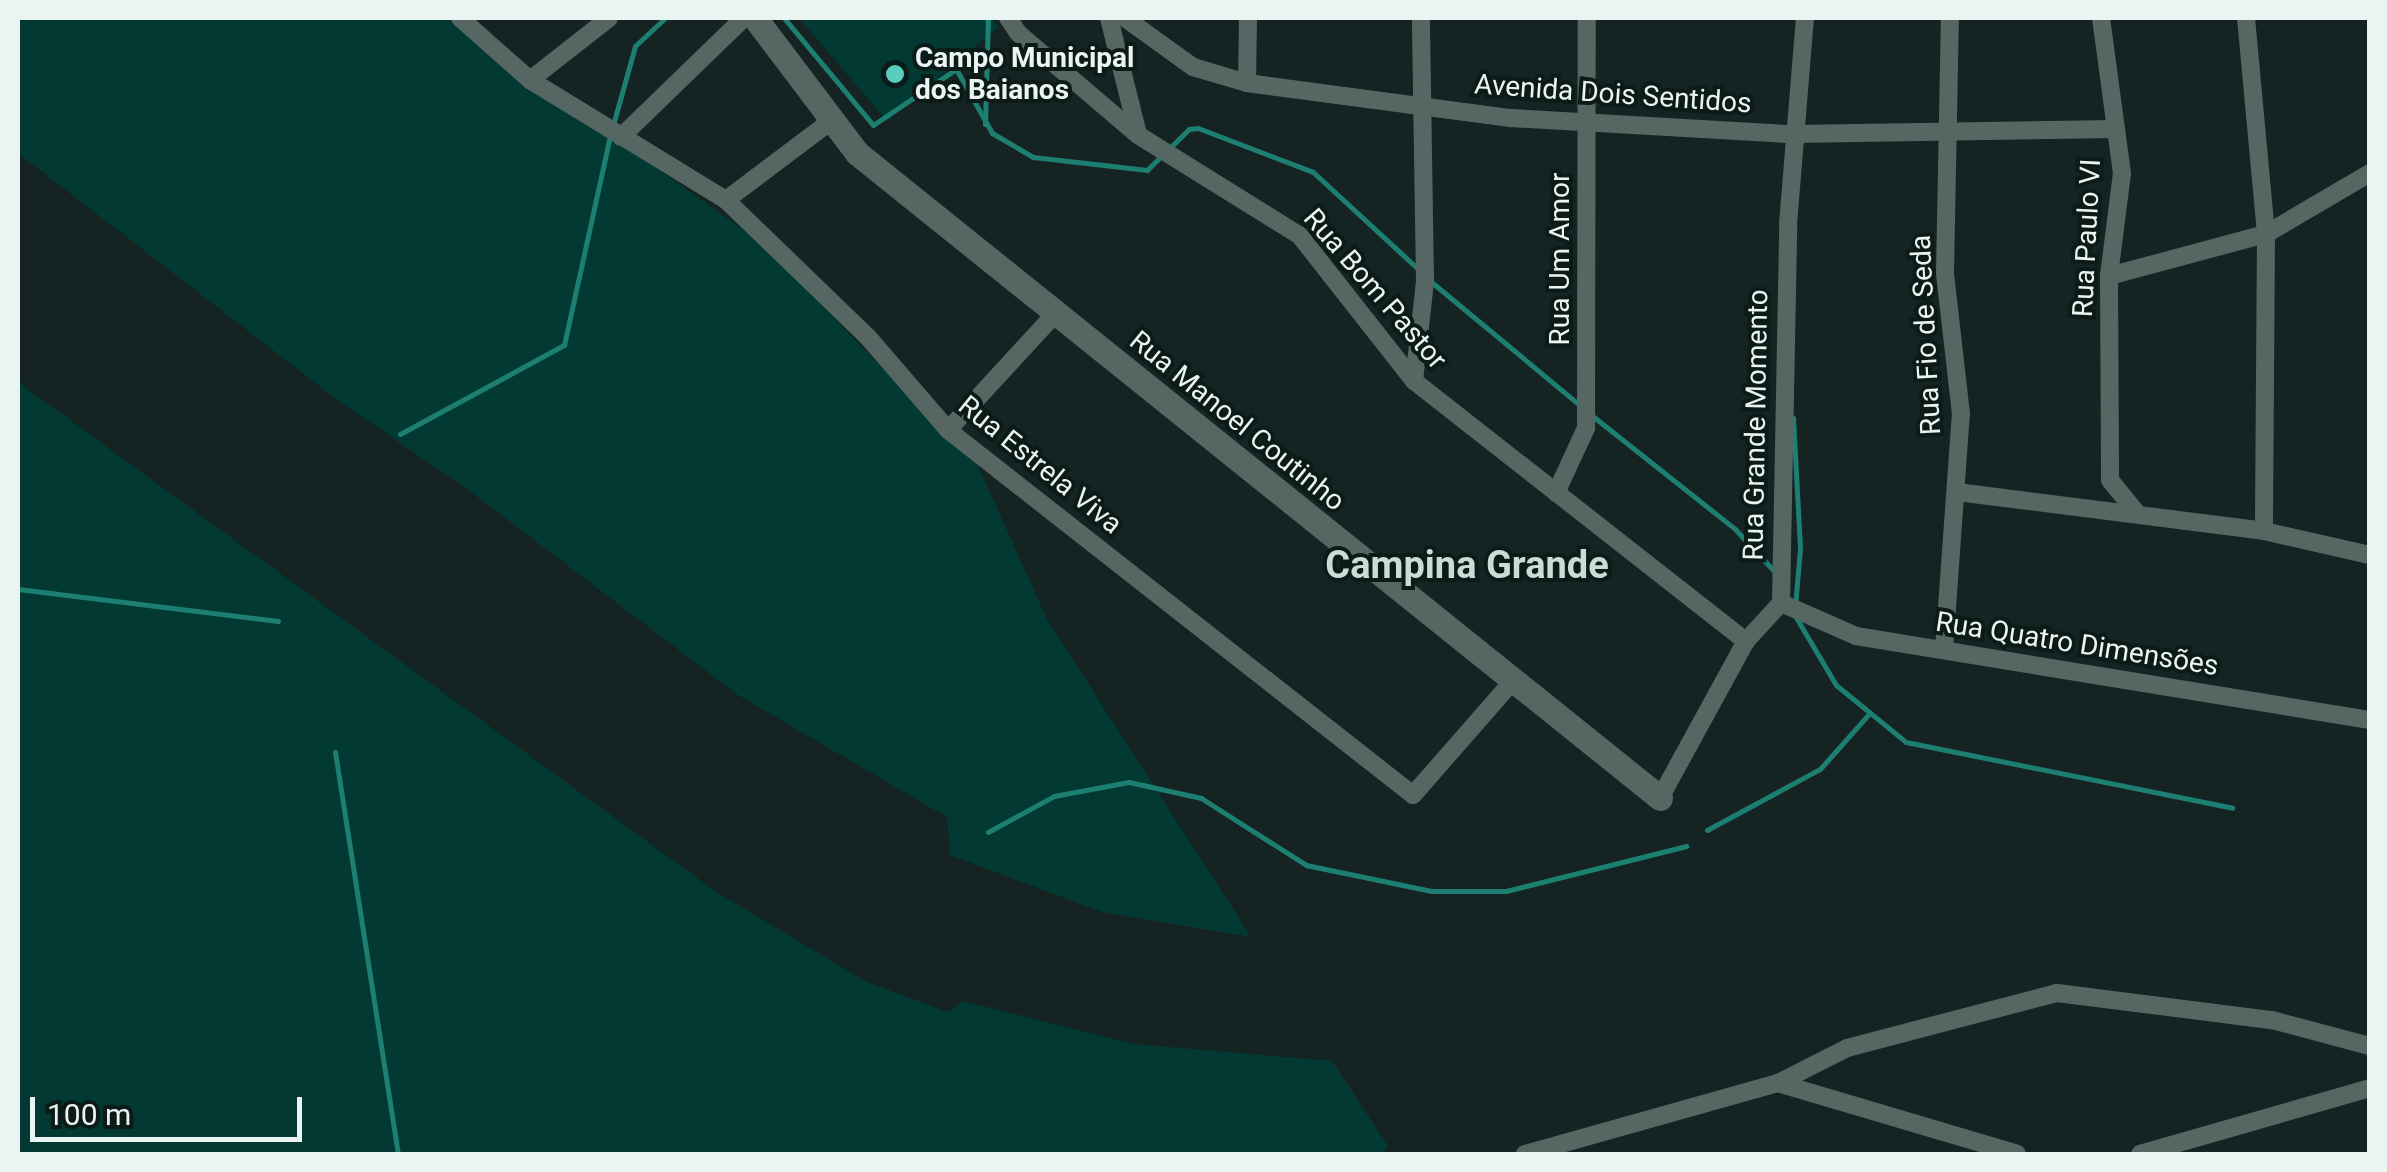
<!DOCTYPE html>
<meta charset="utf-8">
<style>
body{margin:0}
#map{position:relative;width:2387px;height:1172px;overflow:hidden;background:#152422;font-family:Roboto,sans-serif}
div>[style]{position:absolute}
.green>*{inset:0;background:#023932}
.stream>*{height:5px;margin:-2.5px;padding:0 2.5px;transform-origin:2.5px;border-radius:2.5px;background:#1d7f72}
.street>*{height:18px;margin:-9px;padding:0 9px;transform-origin:9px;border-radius:9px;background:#566763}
.secondary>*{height:25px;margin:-12.5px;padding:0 12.5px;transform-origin:12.5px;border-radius:12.5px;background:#566763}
.dots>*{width:28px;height:28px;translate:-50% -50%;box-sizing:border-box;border:5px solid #0c1b18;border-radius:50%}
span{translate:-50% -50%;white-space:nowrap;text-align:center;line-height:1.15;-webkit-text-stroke:8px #0c1b18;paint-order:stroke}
.poi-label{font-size:28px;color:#eaf4f2;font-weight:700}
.left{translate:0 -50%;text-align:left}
.street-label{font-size:28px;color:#eaf4f2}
.district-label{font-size:38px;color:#c8dcd8;font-weight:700}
.frame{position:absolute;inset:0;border:20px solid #eaf4f2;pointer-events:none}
.scale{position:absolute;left:30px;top:1097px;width:272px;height:45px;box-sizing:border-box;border:5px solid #eaf4f2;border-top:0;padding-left:12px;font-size:30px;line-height:35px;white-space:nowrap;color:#eaf4f2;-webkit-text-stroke:8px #0c1b18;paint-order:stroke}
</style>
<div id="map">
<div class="green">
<i style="clip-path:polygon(18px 18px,445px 18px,758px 240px,978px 466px,1048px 621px,1251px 937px,1102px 912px,950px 855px,947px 817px,738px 695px,463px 486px,336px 399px,18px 153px)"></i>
<i style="clip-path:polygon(799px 18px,991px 18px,999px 27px,887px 121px)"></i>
<i style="clip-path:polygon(18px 382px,715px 891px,865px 981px,948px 1012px,963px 1001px,1134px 1044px,1332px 1061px,1388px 1146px,1382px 1154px,18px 1154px)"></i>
</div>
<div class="stream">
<i style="left:784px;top:18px;width:139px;rotate:50.2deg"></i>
<i style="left:873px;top:125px;width:100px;rotate:-34deg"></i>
<i style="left:956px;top:69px;width:73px;rotate:60.6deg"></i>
<i style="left:992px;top:133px;width:48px;rotate:30.3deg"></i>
<i style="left:1033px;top:157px;width:115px;rotate:6.5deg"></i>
<i style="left:1147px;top:170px;width:59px;rotate:-44.3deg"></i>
<i style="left:1189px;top:129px;width:9px;rotate:-6deg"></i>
<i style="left:1198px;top:128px;width:123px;rotate:20.9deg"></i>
<i style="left:1313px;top:172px;width:143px;rotate:42.7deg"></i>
<i style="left:985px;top:124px;width:106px;rotate:-88.4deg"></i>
<i style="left:613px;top:125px;width:82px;rotate:-74.4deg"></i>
<i style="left:635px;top:46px;width:41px;rotate:-43deg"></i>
<i style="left:1429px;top:280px;width:199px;rotate:39.7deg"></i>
<i style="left:1590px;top:414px;width:185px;rotate:38.4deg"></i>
<i style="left:1735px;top:529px;width:59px;rotate:47.1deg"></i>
<i style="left:1793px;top:418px;width:131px;rotate:86.9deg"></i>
<i style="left:1800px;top:549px;width:57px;rotate:95deg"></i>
<i style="left:400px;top:434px;width:187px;rotate:-28.5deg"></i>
<i style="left:564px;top:345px;width:214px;rotate:-77.6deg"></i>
<i style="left:18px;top:589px;width:262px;rotate:7deg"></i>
<i style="left:1794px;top:614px;width:82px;rotate:59.4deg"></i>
<i style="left:1836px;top:685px;width:90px;rotate:39.2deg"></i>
<i style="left:1906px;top:742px;width:333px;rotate:11.4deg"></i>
<i style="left:335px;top:752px;width:407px;rotate:81.1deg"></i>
<i style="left:1707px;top:830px;width:128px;rotate:-28.4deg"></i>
<i style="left:1820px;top:769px;width:72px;rotate:-48.4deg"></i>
<i style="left:988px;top:832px;width:75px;rotate:-28.6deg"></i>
<i style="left:1054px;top:796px;width:76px;rotate:-10.6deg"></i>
<i style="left:1129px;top:782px;width:74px;rotate:12.5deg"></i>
<i style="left:1201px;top:798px;width:125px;rotate:32.5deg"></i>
<i style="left:1306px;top:865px;width:128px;rotate:11.7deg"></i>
<i style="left:1431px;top:891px;width:75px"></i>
<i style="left:1506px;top:891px;width:186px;rotate:-14deg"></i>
</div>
<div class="street">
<i style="left:460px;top:18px;width:94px;rotate:41.5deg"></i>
<i style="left:530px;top:80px;width:230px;rotate:31.5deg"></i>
<i style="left:726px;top:200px;width:196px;rotate:44deg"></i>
<i style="left:867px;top:336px;width:124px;rotate:49.2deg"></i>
<i style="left:948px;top:430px;width:591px;rotate:38.13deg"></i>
<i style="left:1413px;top:795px;width:150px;rotate:-48.8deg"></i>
<i style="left:1008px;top:18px;width:18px;rotate:56deg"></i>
<i style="left:1018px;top:33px;width:157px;rotate:40.4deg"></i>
<i style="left:1138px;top:135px;width:191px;rotate:31.9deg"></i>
<i style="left:1300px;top:236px;width:184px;rotate:51.8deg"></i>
<i style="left:1414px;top:381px;width:422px;rotate:38.1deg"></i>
<i style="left:1109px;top:18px;width:120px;rotate:76deg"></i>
<i style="left:1125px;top:18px;width:84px;rotate:35.8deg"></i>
<i style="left:1193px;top:67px;width:56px;rotate:16.5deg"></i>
<i style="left:1247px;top:83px;width:266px;rotate:7.6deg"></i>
<i style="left:1511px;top:118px;width:281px;rotate:3.3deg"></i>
<i style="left:1792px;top:134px;width:324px;rotate:-0.9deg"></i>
<i style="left:2101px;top:18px;width:156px;rotate:82.3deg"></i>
<i style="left:2122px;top:173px;width:104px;rotate:97.2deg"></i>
<i style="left:2109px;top:276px;width:204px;rotate:89.7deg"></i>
<i style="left:2110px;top:480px;width:41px;rotate:50.9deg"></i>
<i style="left:2246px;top:18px;width:217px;rotate:84.7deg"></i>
<i style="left:2266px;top:234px;width:297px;rotate:90.4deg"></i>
<i style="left:530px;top:80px;width:100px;rotate:-38.1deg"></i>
<i style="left:1247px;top:83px;width:65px;rotate:-89.1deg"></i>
<i style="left:621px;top:137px;width:171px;rotate:-44.1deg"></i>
<i style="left:726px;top:200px;width:133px;rotate:-37deg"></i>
<i style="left:2109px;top:276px;width:163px;rotate:-15deg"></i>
<i style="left:2266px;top:234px;width:121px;rotate:-30.4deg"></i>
<i style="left:1414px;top:381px;width:101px;rotate:-83.7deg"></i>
<i style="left:1425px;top:281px;width:263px;rotate:-90.9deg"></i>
<i style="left:948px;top:430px;width:159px;rotate:-47.3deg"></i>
<i style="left:1957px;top:492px;width:309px;rotate:7.2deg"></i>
<i style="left:2264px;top:531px;width:109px;rotate:12.8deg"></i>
<i style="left:1556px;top:493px;width:72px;rotate:-65.2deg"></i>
<i style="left:1586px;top:428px;width:410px;rotate:-89.9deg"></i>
<i style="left:1781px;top:603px;width:82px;rotate:23.7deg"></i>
<i style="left:1856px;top:636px;width:521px;rotate:9.28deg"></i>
<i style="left:1944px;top:649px;width:236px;rotate:-85.9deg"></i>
<i style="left:1961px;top:414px;width:142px;rotate:-96.5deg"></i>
<i style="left:1945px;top:273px;width:255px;rotate:-88.9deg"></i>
<i style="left:1660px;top:798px;width:179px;rotate:-61.3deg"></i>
<i style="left:1746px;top:641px;width:52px;rotate:-47.4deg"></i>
<i style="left:1781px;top:603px;width:379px;rotate:-88.9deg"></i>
<i style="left:1788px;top:224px;width:207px;rotate:-85.3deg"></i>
<i style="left:1778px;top:1083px;width:249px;rotate:16.5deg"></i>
<i style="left:1525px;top:1154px;width:263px;rotate:-15.7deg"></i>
<i style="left:1778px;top:1083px;width:77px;rotate:-26.9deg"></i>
<i style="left:1847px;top:1048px;width:217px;rotate:-14.7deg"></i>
<i style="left:2057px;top:993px;width:217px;rotate:7.2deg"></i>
<i style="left:2272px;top:1020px;width:101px;rotate:14.9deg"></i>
<i style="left:2140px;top:1154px;width:239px;rotate:-16deg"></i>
</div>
<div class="secondary">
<i style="left:755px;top:18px;width:169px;rotate:52.9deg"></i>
<i style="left:857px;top:153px;width:1030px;rotate:38.77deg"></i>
</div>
<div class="dots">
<i style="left:895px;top:74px;background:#5acebc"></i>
</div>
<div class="poi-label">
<span class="left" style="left:915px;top:74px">Campo Municipal<br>dos Baianos</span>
</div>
<div class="street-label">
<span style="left:1613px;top:94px;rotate:4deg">Avenida Dois Sentidos</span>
<span style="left:2087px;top:238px;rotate:-87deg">Rua Paulo VI</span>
<span style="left:1560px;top:259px;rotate:-90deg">Rua Um Amor</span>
<span style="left:1375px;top:289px;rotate:49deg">Rua Bom Pastor</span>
<span style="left:1926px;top:335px;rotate:-93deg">Rua Fio de Seda</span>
<span style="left:1237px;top:421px;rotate:39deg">Rua Manoel Coutinho</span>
<span style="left:1756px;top:425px;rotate:-89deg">Rua Grande Momento</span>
<span style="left:1040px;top:465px;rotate:39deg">Rua Estrela Viva</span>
<span style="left:2077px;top:644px;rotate:9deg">Rua Quatro Dimensões</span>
</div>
<div class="district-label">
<span style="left:1467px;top:566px">Campina Grande</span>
</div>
<div class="frame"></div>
<div class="scale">100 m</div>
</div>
